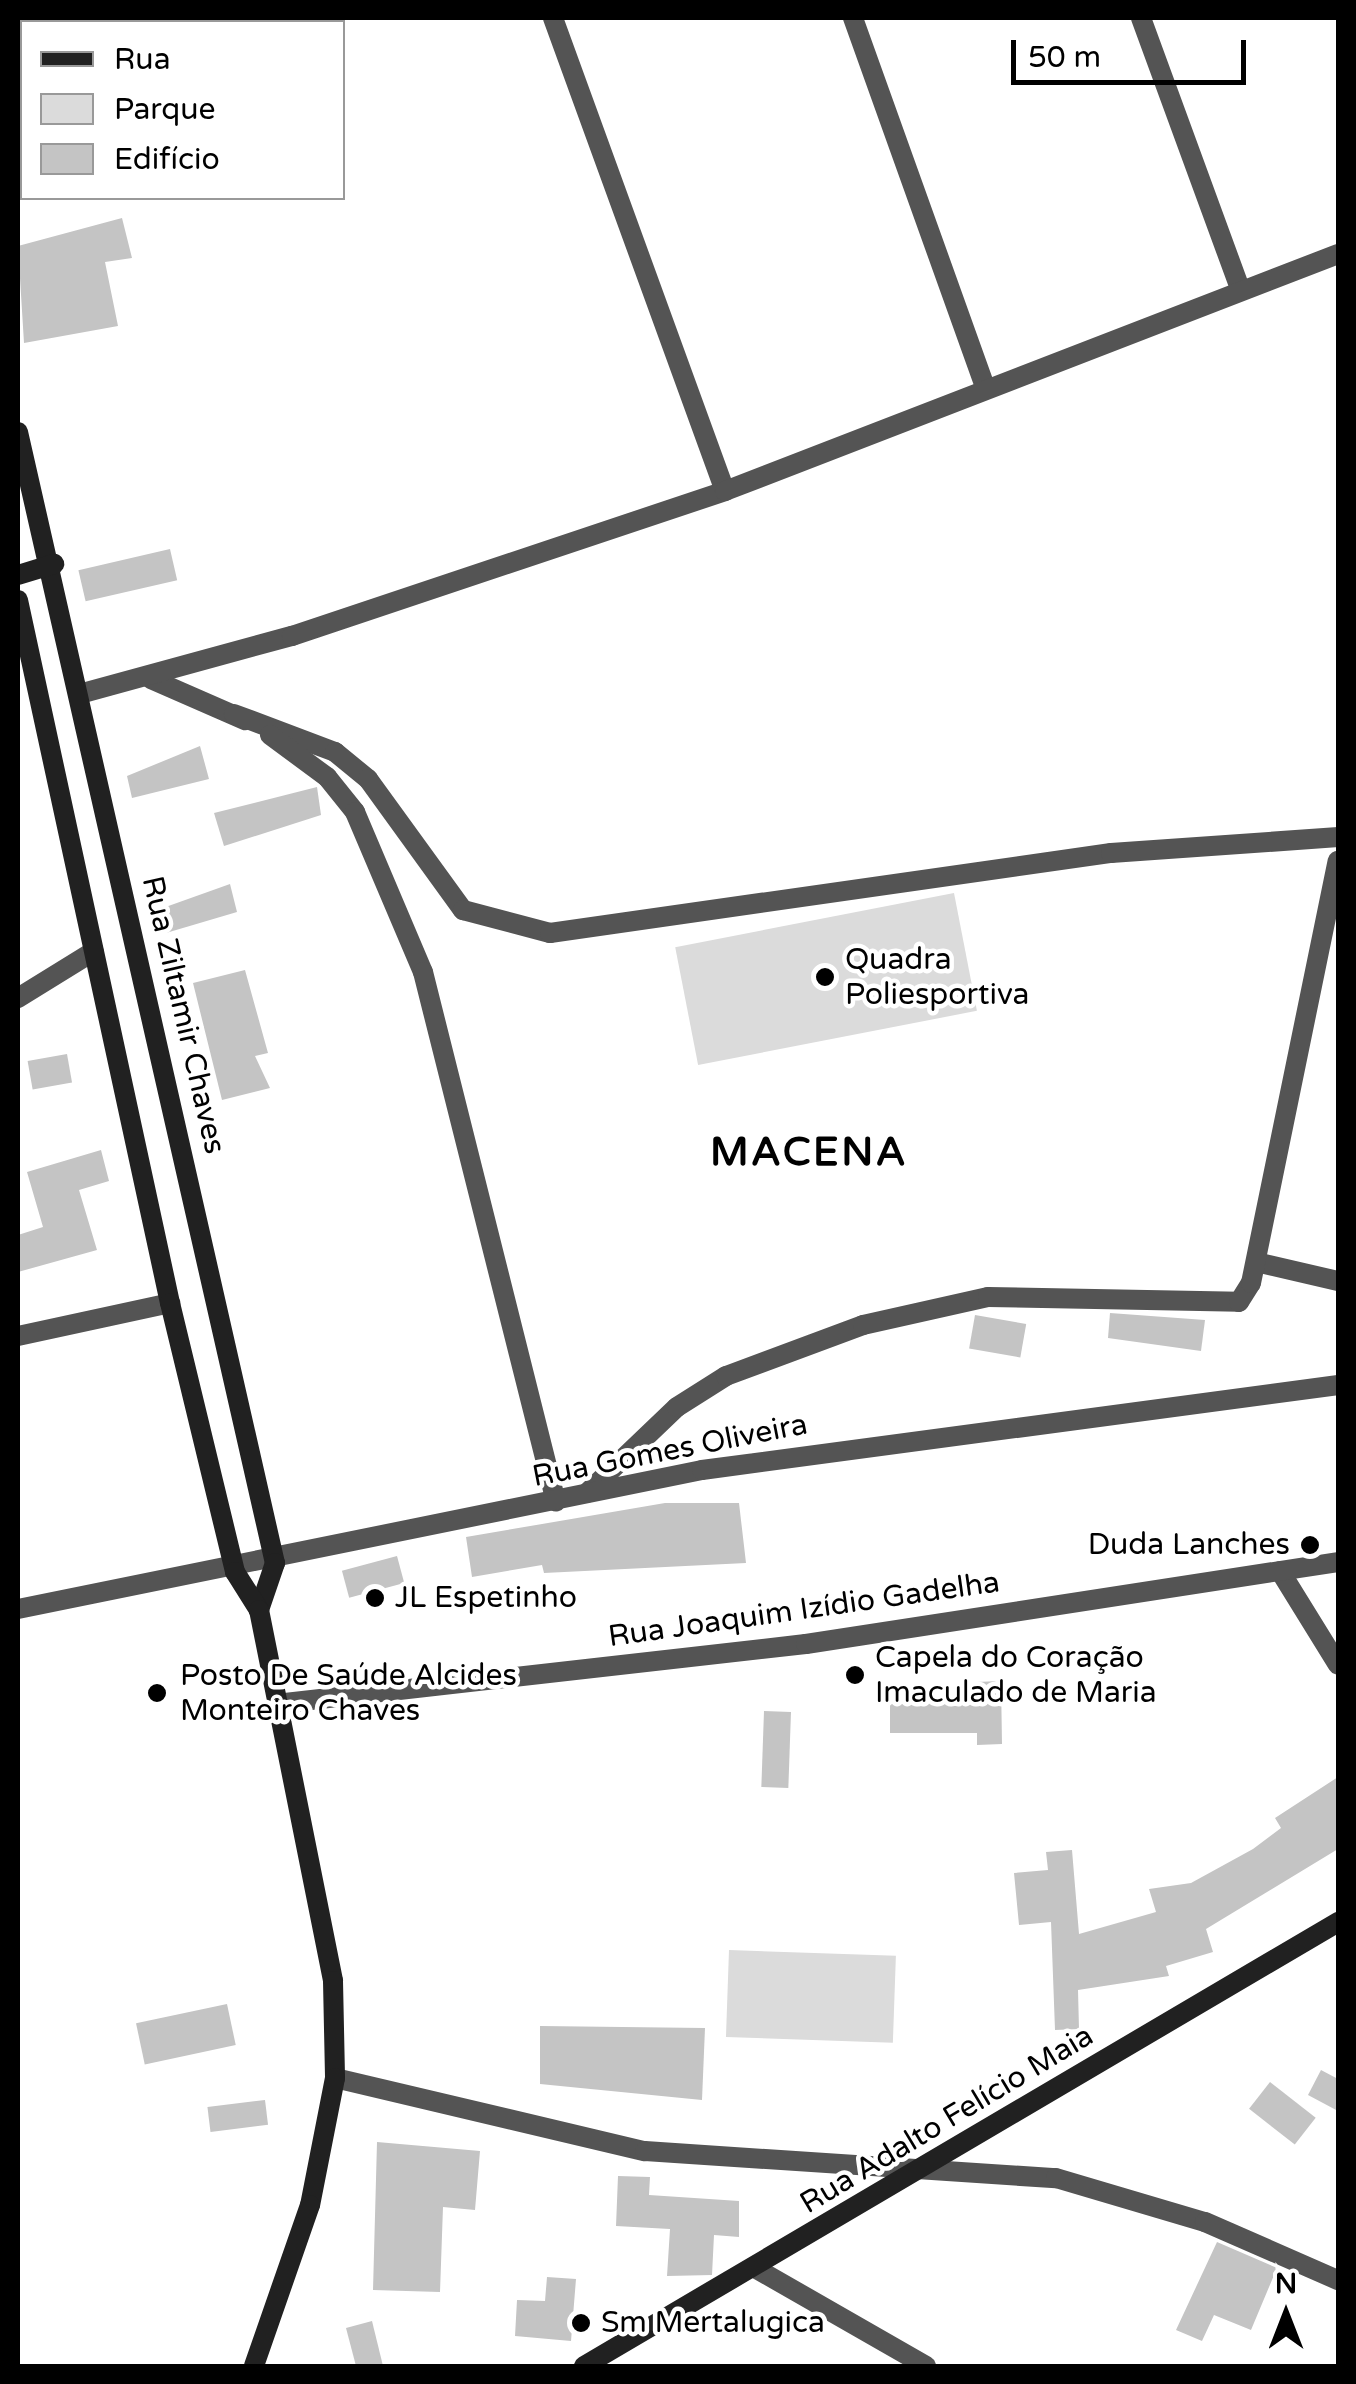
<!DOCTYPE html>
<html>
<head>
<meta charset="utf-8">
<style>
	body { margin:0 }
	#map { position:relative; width:1356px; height:2384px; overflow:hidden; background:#fff; font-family:"Varela Round",sans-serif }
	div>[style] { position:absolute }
	.green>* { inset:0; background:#dbdbdb; transform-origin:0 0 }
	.building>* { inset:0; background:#c4c4c4; transform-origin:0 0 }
	.street>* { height:20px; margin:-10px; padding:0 10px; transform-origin:10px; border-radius:10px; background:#545454 }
	.secondary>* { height:20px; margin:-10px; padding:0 10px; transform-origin:10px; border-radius:10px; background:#212121 }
	.dots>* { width:28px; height:28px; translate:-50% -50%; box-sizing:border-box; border:5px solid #fff; border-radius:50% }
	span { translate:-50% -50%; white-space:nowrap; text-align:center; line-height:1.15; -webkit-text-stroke:9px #fff; paint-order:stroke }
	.poi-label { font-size:30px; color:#000 }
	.left { translate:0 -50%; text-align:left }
	.right { translate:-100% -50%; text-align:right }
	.street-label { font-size:30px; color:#000 }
	.district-label { font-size:40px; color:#000; font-weight:700; letter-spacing:2.5px }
	.frame { position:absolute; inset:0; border:20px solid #000; pointer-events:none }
	.legend { position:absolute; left:20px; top:20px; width:325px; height:180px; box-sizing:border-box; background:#fff; border:2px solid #999; margin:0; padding:12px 18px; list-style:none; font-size:30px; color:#000 }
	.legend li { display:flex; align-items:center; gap:20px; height:50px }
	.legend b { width:50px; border:2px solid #999 }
	.north { position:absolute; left:1236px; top:2264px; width:100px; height:100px; -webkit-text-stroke:8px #fff; paint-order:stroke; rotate:0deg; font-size:28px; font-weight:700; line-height:40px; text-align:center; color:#000 }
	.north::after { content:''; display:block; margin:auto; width:35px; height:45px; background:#000; clip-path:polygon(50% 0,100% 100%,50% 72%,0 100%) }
	.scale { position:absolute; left:1011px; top:40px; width:235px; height:45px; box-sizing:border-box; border:5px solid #000; border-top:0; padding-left:12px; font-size:30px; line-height:35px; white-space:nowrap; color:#000; -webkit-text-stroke:8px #fff; paint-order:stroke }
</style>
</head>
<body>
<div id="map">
	<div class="green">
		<div style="left:954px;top:893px;width:120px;height:284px;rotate:79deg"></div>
		<div style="left:729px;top:1950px;width:167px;height:87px;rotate:2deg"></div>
	</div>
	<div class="building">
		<div style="clip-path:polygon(122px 218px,132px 258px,105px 262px,118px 326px,24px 343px,18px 246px)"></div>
		<div style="left:170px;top:549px;width:32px;height:94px;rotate:77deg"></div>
		<div style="clip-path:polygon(200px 746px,209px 779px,132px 798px,127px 776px)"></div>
		<div style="clip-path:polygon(317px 787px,321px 815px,224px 846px,214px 813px)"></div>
		<div style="clip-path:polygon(230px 884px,237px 912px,166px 933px,160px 909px)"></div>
		<div style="clip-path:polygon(245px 970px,268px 1053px,255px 1056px,270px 1088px,222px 1100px,193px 983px)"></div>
		<div style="left:67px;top:1054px;width:29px;height:40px;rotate:80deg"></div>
		<div style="clip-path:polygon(101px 1150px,109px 1181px,79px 1190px,97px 1250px,18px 1272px,18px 1235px,43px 1227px,27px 1172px)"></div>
		<div style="clip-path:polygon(1110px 1313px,1205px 1320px,1201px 1351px,1108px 1338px)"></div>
		<div style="left:975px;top:1315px;width:52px;height:34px;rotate:10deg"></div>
		<div style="clip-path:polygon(665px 1503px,739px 1503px,746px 1563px,544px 1573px,542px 1565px,472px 1577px,466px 1537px)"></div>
		<div style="left:397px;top:1556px;width:28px;height:57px;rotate:75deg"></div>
		<div style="clip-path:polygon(1001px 1681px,1002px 1744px,977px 1745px,977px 1733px,890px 1733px,890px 1698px,976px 1698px,976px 1682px)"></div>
		<div style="left:764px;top:1711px;width:27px;height:76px;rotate:2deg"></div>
		<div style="clip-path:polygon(1338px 1777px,1338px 1849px,1206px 1929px,1213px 1952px,1166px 1966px,1169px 1976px,1078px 1990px,1079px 2029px,1055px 2030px,1051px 1922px,1019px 1925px,1014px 1873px,1048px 1870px,1046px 1852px,1072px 1850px,1079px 1934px,1156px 1912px,1149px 1889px,1191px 1883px,1253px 1849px,1281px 1828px,1275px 1818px)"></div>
		<div style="left:227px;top:2004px;width:42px;height:93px;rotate:78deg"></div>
		<div style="clip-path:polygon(540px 2026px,705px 2028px,702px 2100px,540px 2084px)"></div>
		<div style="clip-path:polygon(1321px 2070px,1338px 2079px,1338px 2111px,1308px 2095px)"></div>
		<div style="left:1270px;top:2082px;width:58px;height:34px;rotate:38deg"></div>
		<div style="left:265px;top:2100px;width:25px;height:58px;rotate:83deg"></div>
		<div style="clip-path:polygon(377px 2142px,480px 2151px,475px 2210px,443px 2207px,440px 2292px,373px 2290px)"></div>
		<div style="clip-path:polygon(618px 2176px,650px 2177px,649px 2195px,739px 2201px,739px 2237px,714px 2235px,712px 2275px,667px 2276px,670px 2229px,616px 2226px)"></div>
		<div style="clip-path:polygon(1217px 2242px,1277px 2268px,1251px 2330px,1214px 2315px,1202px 2341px,1176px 2330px)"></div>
		<div style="clip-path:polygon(547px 2277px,576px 2279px,571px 2341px,515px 2336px,517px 2300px,545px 2301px)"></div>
		<div style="clip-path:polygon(372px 2321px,383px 2366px,356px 2366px,346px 2328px)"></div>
	</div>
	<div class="street">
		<div style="left:553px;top:18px;width:503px;rotate:70.02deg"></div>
		<div style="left:853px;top:18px;width:392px;rotate:70.3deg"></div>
		<div style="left:1141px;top:18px;width:289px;rotate:69.9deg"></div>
		<div style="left:151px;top:679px;width:103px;rotate:23.6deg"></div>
		<div style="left:83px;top:693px;width:217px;rotate:-15.3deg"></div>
		<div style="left:292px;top:636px;width:457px;rotate:-18.5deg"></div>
		<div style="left:725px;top:491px;width:657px;rotate:-21.14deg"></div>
		<div style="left:234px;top:714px;width:108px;rotate:20.6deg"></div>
		<div style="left:335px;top:752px;width:43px;rotate:39.3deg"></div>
		<div style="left:368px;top:779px;width:162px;rotate:54.1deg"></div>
		<div style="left:463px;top:910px;width:90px;rotate:14.8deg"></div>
		<div style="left:550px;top:933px;width:567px;rotate:-8.12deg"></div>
		<div style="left:1111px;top:853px;width:228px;rotate:-4deg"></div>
		<div style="left:270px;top:735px;width:71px;rotate:36.4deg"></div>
		<div style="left:327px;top:777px;width:45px;rotate:51.3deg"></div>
		<div style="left:355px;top:812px;width:174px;rotate:67deg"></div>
		<div style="left:423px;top:972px;width:546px;rotate:75.91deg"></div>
		<div style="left:18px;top:998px;width:89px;rotate:-31.7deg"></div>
		<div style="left:1256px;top:1262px;width:84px;rotate:13deg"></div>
		<div style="left:18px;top:1336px;width:156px;rotate:-12.2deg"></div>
		<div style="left:587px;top:1493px;width:124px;rotate:-43.7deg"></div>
		<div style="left:677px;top:1407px;width:58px;rotate:-32.3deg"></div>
		<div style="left:726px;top:1376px;width:146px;rotate:-20.4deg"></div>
		<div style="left:863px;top:1325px;width:128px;rotate:-12.6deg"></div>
		<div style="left:988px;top:1297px;width:251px;rotate:1.1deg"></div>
		<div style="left:1239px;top:1302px;width:22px;rotate:-58deg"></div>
		<div style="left:1251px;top:1283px;width:431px;rotate:-78.4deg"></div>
		<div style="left:1280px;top:1571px;width:110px;rotate:58.3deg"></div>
		<div style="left:18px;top:1609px;width:698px;rotate:-11.49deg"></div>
		<div style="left:702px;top:1470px;width:642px;rotate:-7.61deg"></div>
		<div style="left:276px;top:1704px;width:533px;rotate:-6.46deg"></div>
		<div style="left:806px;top:1644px;width:538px;rotate:-8.76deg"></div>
		<div style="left:335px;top:2078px;width:318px;rotate:13.3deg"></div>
		<div style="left:645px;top:2151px;width:412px;rotate:3.8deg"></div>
		<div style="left:1056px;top:2178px;width:155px;rotate:16.5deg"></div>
		<div style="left:1205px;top:2222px;width:145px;rotate:23.6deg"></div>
		<div style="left:755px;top:2268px;width:197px;rotate:29.8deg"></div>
	</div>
	<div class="secondary">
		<div style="left:18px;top:432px;width:1160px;rotate:77.2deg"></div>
		<div style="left:275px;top:1563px;width:50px;rotate:108.8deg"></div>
		<div style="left:18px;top:575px;width:38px;rotate:-17deg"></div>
		<div style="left:18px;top:600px;width:719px;rotate:77.8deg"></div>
		<div style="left:170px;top:1303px;width:277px;rotate:76.4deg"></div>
		<div style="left:235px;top:1572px;width:45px;rotate:57.7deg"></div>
		<div style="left:259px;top:1610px;width:378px;rotate:78.7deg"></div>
		<div style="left:333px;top:1981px;width:97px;rotate:88.8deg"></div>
		<div style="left:335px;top:2078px;width:129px;rotate:101.1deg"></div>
		<div style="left:310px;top:2205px;width:170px;rotate:109.2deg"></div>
		<div style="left:584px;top:2366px;width:875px;rotate:-30.49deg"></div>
	</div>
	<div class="dots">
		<div style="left:825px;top:977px;background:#000"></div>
		<div style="left:1310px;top:1545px;background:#000"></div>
		<div style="left:375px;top:1598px;background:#000"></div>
		<div style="left:855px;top:1675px;background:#000"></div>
		<div style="left:157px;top:1693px;background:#000"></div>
		<div style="left:581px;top:2323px;background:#000"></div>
	</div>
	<div class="poi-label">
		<span class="left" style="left:845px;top:977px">Quadra<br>Poliesportiva</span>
		<span class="right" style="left:1290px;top:1545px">Duda Lanches</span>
		<span class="left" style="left:395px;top:1598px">JL Espetinho</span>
		<span class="left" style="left:875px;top:1675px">Capela do Coração<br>Imaculado de Maria</span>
		<span class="left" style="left:180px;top:1693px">Posto De Saúde Alcides<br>Monteiro Chaves</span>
		<span class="left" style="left:601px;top:2323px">Sm Mertalugica</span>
	</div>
	<div class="street-label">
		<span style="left:183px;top:1015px;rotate:77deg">Rua Ziltamir Chaves</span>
		<span style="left:670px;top:1451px;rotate:-11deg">Rua Gomes Oliveira</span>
		<span style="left:804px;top:1610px;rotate:-8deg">Rua Joaquim Izídio Gadelha</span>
		<span style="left:947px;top:2120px;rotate:-31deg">Rua Adalto Felício Maia</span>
	</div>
	<div class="district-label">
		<span style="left:809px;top:1152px">MACENA</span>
	</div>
	<div class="frame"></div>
	<ul class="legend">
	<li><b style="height:12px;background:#212121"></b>Rua</li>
	<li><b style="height:28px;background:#dbdbdb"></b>Parque</li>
	<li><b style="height:28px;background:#c4c4c4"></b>Edifício</li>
	</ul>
	<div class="north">N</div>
	<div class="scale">50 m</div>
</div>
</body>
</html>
